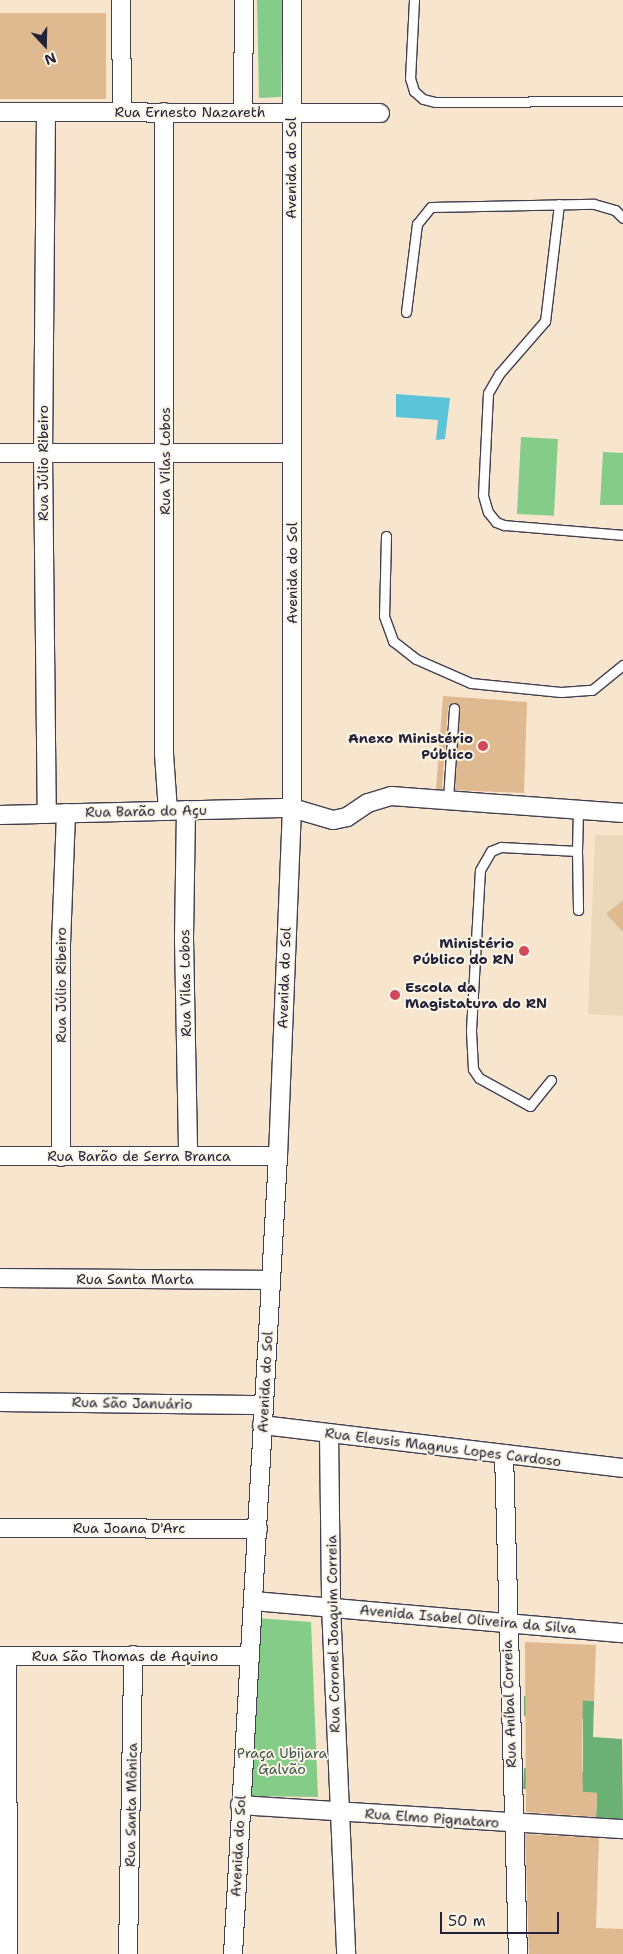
<!DOCTYPE html>
<html>
<head>
<meta charset="utf-8">
<style>
	body { margin:0 }
	#map { position:relative; width:623px; height:1954px; overflow:hidden; background:#f7e6cd; font-family:"Shantell Sans",sans-serif }
	div>[style] { position:absolute }
	.built>* { inset:0; background:#ebd8ba }
	.green>* { inset:0; background:#84cc88; transform-origin:0 0 }
	.forest>* { inset:0; background:#6bb074 }
	.water>* { inset:0; background:#5cc3d9 }
	.building>* { inset:0; background:#dfb990; transform-origin:0 0 }
	.roads { filter:drop-shadow(1px 0 #423f51) drop-shadow(-1px 0 #423f51) drop-shadow(0 1px #423f51) drop-shadow(0 -1px #423f51) }
	.service>* { height:9px; margin:-4.5px; padding:0 4.5px; transform-origin:4.5px; border-radius:4.5px; background:#fff }
	.minor>* { height:18px; margin:-9px; padding:0 9px; transform-origin:9px; border-radius:9px; background:#fff }
	.dots>* { width:14px; height:14px; translate:-50% -50%; box-sizing:border-box; border:2px solid #fcf5e5; border-radius:50% }
	span { translate:-50% -50%; white-space:nowrap; text-align:center; line-height:1.15; -webkit-text-stroke:4px #fcf5e5; paint-order:stroke }
	.street-label { font-size:14px; color:#22223b }
	.poi-label { font-size:14px; color:#22223b; font-weight:700 }
	.right { translate:-100% -50%; text-align:right }
	.left { translate:0 -50%; text-align:left }
	.park-label { font-size:14px; color:#3f5552 }
	.north { position:absolute; left:20px; top:20px; width:50px; height:50px; -webkit-text-stroke:4px #fcf5e5; paint-order:stroke; rotate:159deg; font-size:14px; font-weight:700; line-height:20px; text-align:center; color:#22223b }
	.north::after { content:''; display:block; margin:auto; width:18px; height:22px; background:#22223b; clip-path:polygon(50% 0,100% 100%,50% 72%,0 100%) }
	.scale { position:absolute; left:440px; top:1912px; width:119px; height:22px; box-sizing:border-box; border:2px solid #22223b; border-top:0; padding-left:6px; font-size:15px; line-height:18px; white-space:nowrap; color:#22223b; -webkit-text-stroke:4px #fcf5e5; paint-order:stroke }
</style>
</head>
<body>
<div id="map">
	<div class="built">
		<div style="clip-path:polygon(595px 835px,623px 835px,623px 1016px,588px 1014px)"></div>
	</div>
	<div class="green">
		<div style="clip-path:polygon(257px 0,283px 0,281px 97px,259px 98px)"></div>
		<div style="left:521px;top:437px;width:37px;height:77px;rotate:3deg"></div>
		<div style="clip-path:polygon(603px 452px,623px 453px,623px 505px,600px 505px)"></div>
		<div style="clip-path:polygon(255px 1618px,311px 1622px,318px 1797px,246px 1796px)"></div>
	</div>
	<div class="forest">
		<div style="clip-path:polygon(524px 1696px,594px 1701px,593px 1737px,622px 1739px,623px 1824px,596px 1820px,597px 1793px,523px 1789px,524px 1768px,583px 1772px,583px 1719px,524px 1716px)"></div>
	</div>
	<div class="water">
		<div style="clip-path:polygon(396px 394px,450px 398px,445px 439px,436px 440px,438px 420px,396px 417px)"></div>
	</div>
	<div class="building">
		<div style="left:0;top:13px;width:106px;height:86px"></div>
		<div style="clip-path:polygon(443px 696px,527px 702px,524px 793px,455px 790px,460px 708px,454px 702px,448px 708px,442px 789px,436px 789px)"></div>
		<div style="clip-path:polygon(623px 900px,623px 932px,606px 914px)"></div>
		<div style="clip-path:polygon(525px 1642px,596px 1645px,594px 1701px,583px 1700px,582px 1749px,583px 1792px,597px 1793px,596px 1817px,526px 1812px)"></div>
		<div style="clip-path:polygon(525px 1834px,599px 1838px,596px 1928px,623px 1929px,623px 1954px,529px 1954px)"></div>
	</div>
	<div class="roads">
		<div class="service">
			<div style="left:414px;top:0;width:78px;rotate:92.9deg"></div>
			<div style="left:410px;top:78px;width:14px;rotate:73deg"></div>
			<div style="left:414px;top:91px;width:12px;rotate:42deg"></div>
			<div style="left:423px;top:99px;width:12px;rotate:14deg"></div>
			<div style="left:435px;top:102px;width:188px;rotate:-0.3deg"></div>
			<div style="left:559px;top:204px;width:118px;rotate:96.8deg"></div>
			<div style="left:545px;top:321px;width:70px;rotate:131deg"></div>
			<div style="left:499px;top:374px;width:22px;rotate:120deg"></div>
			<div style="left:488px;top:393px;width:102px;rotate:92.8deg"></div>
			<div style="left:483px;top:495px;width:18px;rotate:74deg"></div>
			<div style="left:488px;top:512px;width:13px;rotate:51deg"></div>
			<div style="left:496px;top:522px;width:9px;rotate:21deg"></div>
			<div style="left:504px;top:525px;width:119px;rotate:4.8deg"></div>
			<div style="left:406px;top:312px;width:89px;rotate:-82.9deg"></div>
			<div style="left:417px;top:224px;width:22px;rotate:-51deg"></div>
			<div style="left:431px;top:207px;width:163px;rotate:-1.1deg"></div>
			<div style="left:594px;top:204px;width:22px;rotate:16deg"></div>
			<div style="left:615px;top:210px;width:11px;rotate:45deg"></div>
			<div style="left:386px;top:536px;width:80px;rotate:91.4deg"></div>
			<div style="left:384px;top:616px;width:27px;rotate:70deg"></div>
			<div style="left:393px;top:641px;width:29px;rotate:38deg"></div>
			<div style="left:416px;top:659px;width:60px;rotate:23.6deg"></div>
			<div style="left:471px;top:683px;width:90px;rotate:5.7deg"></div>
			<div style="left:561px;top:692px;width:31px;rotate:-4deg"></div>
			<div style="left:592px;top:690px;width:40px;rotate:-39deg"></div>
			<div style="left:448px;top:799px;width:91px;rotate:-86.2deg"></div>
			<div style="left:577px;top:851px;width:59px;rotate:89deg"></div>
			<div style="left:551px;top:1080px;width:33px;rotate:129deg"></div>
			<div style="left:530px;top:1106px;width:58px;rotate:-151.2deg"></div>
			<div style="left:479px;top:1078px;width:11px;rotate:-124deg"></div>
			<div style="left:473px;top:1069px;width:39px;rotate:-93deg"></div>
			<div style="left:471px;top:1030px;width:160px;rotate:-86.8deg"></div>
			<div style="left:480px;top:870px;width:22px;rotate:-60deg"></div>
			<div style="left:491px;top:851px;width:11px;rotate:-22deg"></div>
			<div style="left:501px;top:847px;width:76px;rotate:3deg"></div>
			<div style="left:577px;top:851px;width:42px;rotate:-88.6deg"></div>
		</div>
		<div class="minor">
			<div style="left:121px;top:0;width:112px;rotate:89.5deg"></div>
			<div style="left:0;top:112px;width:380px;rotate:0.2deg"></div>
			<div style="left:46px;top:112px;width:341px;rotate:90.5deg"></div>
			<div style="left:43px;top:453px;width:361px;rotate:89.4deg"></div>
			<div style="left:164px;top:112px;width:642px;rotate:90deg"></div>
			<div style="left:164px;top:754px;width:57px;rotate:86deg"></div>
			<div style="left:243px;top:112px;width:112px;rotate:-89.5deg"></div>
			<div style="left:0;top:453px;width:292px"></div>
			<div style="left:186px;top:810px;width:129px;rotate:90.9deg"></div>
			<div style="left:184px;top:939px;width:217px;rotate:88.9deg"></div>
			<div style="left:0;top:815px;width:292px;rotate:-1.4deg"></div>
			<div style="left:292px;top:808px;width:43px;rotate:16.3deg"></div>
			<div style="left:333px;top:820px;width:14px;rotate:-12deg"></div>
			<div style="left:347px;top:817px;width:25px;rotate:-34deg"></div>
			<div style="left:368px;top:803px;width:24px;rotate:-17deg"></div>
			<div style="left:391px;top:796px;width:233px;rotate:4.2deg"></div>
			<div style="left:0;top:1156px;width:278px"></div>
			<div style="left:61px;top:1157px;width:213px;rotate:-90deg"></div>
			<div style="left:61px;top:944px;width:131px;rotate:-87.8deg"></div>
			<div style="left:0;top:1278px;width:270px;rotate:0.4deg"></div>
			<div style="left:0;top:1402px;width:263px;rotate:0.7deg"></div>
			<div style="left:262px;top:1425px;width:364px;rotate:6.8deg"></div>
			<div style="left:329px;top:1433px;width:173px;rotate:89.3deg"></div>
			<div style="left:331px;top:1606px;width:348px;rotate:87.5deg"></div>
			<div style="left:504px;top:1454px;width:500px;rotate:88.4deg"></div>
			<div style="left:0;top:1528px;width:258px;rotate:0.2deg"></div>
			<div style="left:254px;top:1601px;width:370px;rotate:5deg"></div>
			<div style="left:0;top:1656px;width:250px"></div>
			<div style="left:7px;top:1656px;width:298px;rotate:89.8deg"></div>
			<div style="left:240px;top:1805px;width:384px;rotate:3.6deg"></div>
			<div style="left:128px;top:1954px;width:299px;rotate:-89deg"></div>
			<div style="left:233px;top:1954px;width:799px;rotate:-86.77deg"></div>
			<div style="left:278px;top:1156px;width:348px;rotate:-87.7deg"></div>
			<div style="left:292px;top:808px;width:808px;rotate:-90deg"></div>
		</div>
	</div>
	<div class="dots">
		<div style="left:483px;top:746px;background:#d1495b"></div>
		<div style="left:524px;top:951px;background:#d1495b"></div>
		<div style="left:395px;top:995px;background:#d1495b"></div>
	</div>
	<div class="street-label">
		<span style="left:190px;top:112px">Rua Ernesto Nazareth</span>
		<span style="left:291px;top:168px;rotate:-90deg">Avenida do Sol</span>
		<span style="left:165px;top:461px;rotate:-90deg">Rua Vilas Lobos</span>
		<span style="left:43px;top:463px;rotate:-90deg">Rua Júlio Ribeiro</span>
		<span style="left:292px;top:573px;rotate:-90deg">Avenida do Sol</span>
		<span style="left:146px;top:811px;rotate:-1deg">Rua Barão do Açu</span>
		<span style="left:284px;top:978px;rotate:-88deg">Avenida do Sol</span>
		<span style="left:185px;top:983px;rotate:-91deg">Rua Vilas Lobos</span>
		<span style="left:61px;top:985px;rotate:-90deg">Rua Júlio Ribeiro</span>
		<span style="left:139px;top:1156px">Rua Barão de Serra Branca</span>
		<span style="left:135px;top:1279px">Rua Santa Marta</span>
		<span style="left:265px;top:1382px;rotate:-87deg">Avenida do Sol</span>
		<span style="left:132px;top:1403px;rotate:1deg">Rua São Januário</span>
		<span style="left:443px;top:1447px;rotate:7deg">Rua Eleusis Magnus Lopes Cardoso</span>
		<span style="left:129px;top:1528px">Rua Joana D'Arc</span>
		<span style="left:468px;top:1619px;rotate:5deg">Avenida Isabel Oliveira da Silva</span>
		<span style="left:333px;top:1634px;rotate:-91deg">Rua Coronel Joaquim Correia</span>
		<span style="left:125px;top:1656px">Rua São Thomas de Aquino</span>
		<span style="left:509px;top:1704px;rotate:-92deg">Rua Aníbal Correia</span>
		<span style="left:131px;top:1805px;rotate:-89deg">Rua Santa Mônica</span>
		<span style="left:432px;top:1818px;rotate:4deg">Rua Elmo Pignataro</span>
		<span style="left:238px;top:1846px;rotate:-87deg">Avenida do Sol</span>
	</div>
	<div class="poi-label">
		<span class="right" style="left:473px;top:746px">Anexo Ministério<br>Público</span>
		<span class="right" style="left:514px;top:951px">Ministério<br>Público do RN</span>
		<span class="left" style="left:405px;top:995px">Escola da<br>Magistatura do RN</span>
	</div>
	<div class="park-label">
		<span style="left:282px;top:1761px">Praça Ubijara<br>Galvão</span>
	</div>
	<div class="north">N</div>
	<div class="scale">50 m</div>
</div>
</body>
</html>
